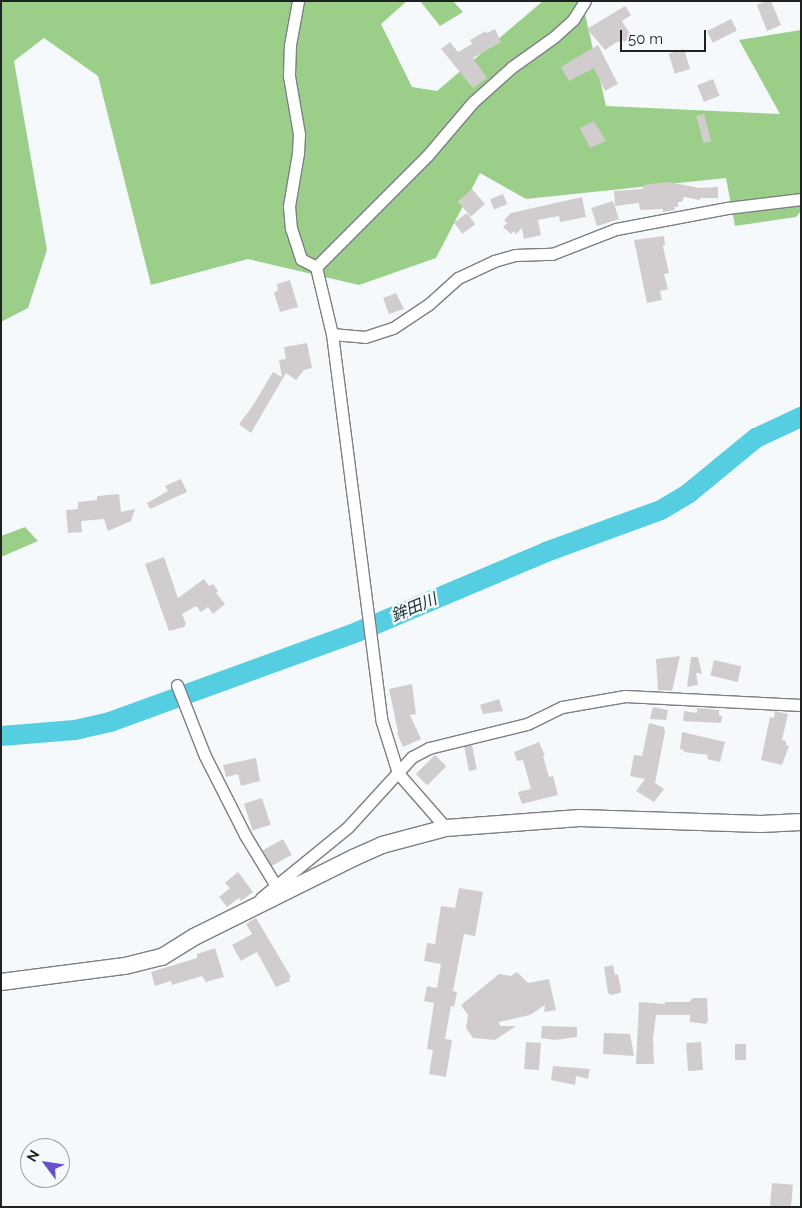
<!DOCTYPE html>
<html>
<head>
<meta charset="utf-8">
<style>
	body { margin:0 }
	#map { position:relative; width:802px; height:1208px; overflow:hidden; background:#f5f9fc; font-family:Raleway,"Noto Sans JP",sans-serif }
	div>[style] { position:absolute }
	.forest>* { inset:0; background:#9bcf89 }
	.river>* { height:20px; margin:-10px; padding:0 10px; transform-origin:10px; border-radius:10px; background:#56cee1 }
	.building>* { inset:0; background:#d1cdcf; transform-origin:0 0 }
	.roads { filter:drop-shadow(1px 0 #7c7f82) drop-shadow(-1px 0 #7c7f82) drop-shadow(0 1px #7c7f82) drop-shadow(0 -1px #7c7f82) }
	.street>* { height:11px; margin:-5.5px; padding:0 5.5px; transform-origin:5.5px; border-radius:5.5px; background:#fff }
	.secondary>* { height:16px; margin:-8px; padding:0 8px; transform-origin:8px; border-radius:8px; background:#fff }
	span { translate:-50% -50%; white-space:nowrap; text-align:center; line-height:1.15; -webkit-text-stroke:4.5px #f5f9fc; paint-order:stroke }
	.water-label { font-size:16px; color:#192e32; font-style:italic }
	.frame { position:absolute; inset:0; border:2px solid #1f2122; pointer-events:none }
	.north { position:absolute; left:20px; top:1138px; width:50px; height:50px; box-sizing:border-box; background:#f5f9fc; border:1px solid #9fa3a5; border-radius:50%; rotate:301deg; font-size:14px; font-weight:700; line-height:20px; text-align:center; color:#1f2122 }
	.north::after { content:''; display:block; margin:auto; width:18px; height:22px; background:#6850ca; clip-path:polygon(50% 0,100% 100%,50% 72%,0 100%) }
	.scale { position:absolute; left:620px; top:30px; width:86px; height:22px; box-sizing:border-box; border:2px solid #1f2122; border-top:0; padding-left:6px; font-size:15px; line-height:18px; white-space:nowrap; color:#1f2122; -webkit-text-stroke:4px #f5f9fc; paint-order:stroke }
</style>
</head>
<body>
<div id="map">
	<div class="forest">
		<div style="clip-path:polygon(1px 1px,407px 1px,381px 24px,412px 87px,437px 91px,543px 1px,582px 1px,606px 106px,780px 114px,739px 40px,801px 30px,801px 211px,796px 217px,735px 226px,726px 178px,526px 199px,480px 173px,436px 258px,359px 285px,248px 259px,151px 285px,98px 76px,44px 38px,14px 61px,47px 250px,28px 308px,1px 322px)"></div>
		<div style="clip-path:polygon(420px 1px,453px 1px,463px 12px,440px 26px)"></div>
		<div style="clip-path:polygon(25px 527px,38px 541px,1px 557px,1px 536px)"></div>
	</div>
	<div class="river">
		<div style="left:1px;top:736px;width:74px;rotate:-4.6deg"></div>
		<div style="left:75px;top:730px;width:36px;rotate:-13deg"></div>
		<div style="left:110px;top:722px;width:263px;rotate:-20deg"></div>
		<div style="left:357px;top:632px;width:205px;rotate:-22.9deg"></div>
		<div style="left:546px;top:552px;width:122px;rotate:-20.1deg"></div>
		<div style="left:661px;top:510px;width:33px;rotate:-31deg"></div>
		<div style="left:689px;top:493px;width:87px;rotate:-39.4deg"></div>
		<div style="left:756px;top:438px;width:50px;rotate:-25deg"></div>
	</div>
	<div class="building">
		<div style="clip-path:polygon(766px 1px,771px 1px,781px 25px,767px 31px,757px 5px)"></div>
		<div style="clip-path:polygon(625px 6px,631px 15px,622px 21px,632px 37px,624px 42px,623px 40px,615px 43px,605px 50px,587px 29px)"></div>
		<div style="left:731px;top:19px;width:13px;height:27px;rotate:63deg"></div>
		<div style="clip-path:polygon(495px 29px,501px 42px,473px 58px,487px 78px,473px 88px,441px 49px,450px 42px,458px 52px,472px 44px,470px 40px,486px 31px,487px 33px)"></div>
		<div style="clip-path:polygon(598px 45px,618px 84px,605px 91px,594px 68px,569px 81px,561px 67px)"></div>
		<div style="left:684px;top:49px;width:21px;height:16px;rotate:73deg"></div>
		<div style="left:713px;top:79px;width:18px;height:17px;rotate:68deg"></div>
		<div style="left:704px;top:114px;width:28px;height:8px;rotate:75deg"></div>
		<div style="clip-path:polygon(594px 121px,606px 141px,590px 148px,580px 128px)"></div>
		<div style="clip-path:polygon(668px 182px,700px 188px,718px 187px,718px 198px,700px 198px,700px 200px,684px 197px,682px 202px,678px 202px,678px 207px,674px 207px,675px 210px,663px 212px,663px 209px,640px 210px,639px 203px,615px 206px,614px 191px,643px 189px,643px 185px)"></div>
		<div style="left:472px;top:189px;width:20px;height:19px;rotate:49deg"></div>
		<div style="left:503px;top:194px;width:11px;height:14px;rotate:68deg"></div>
		<div style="clip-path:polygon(582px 197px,586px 217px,560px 222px,559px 216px,538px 220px,541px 235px,524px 239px,522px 228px,516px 234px,514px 231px,511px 234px,503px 227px,507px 223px,504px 220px,511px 213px)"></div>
		<div style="left:613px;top:201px;width:19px;height:23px;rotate:72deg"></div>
		<div style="left:467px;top:213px;width:14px;height:16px;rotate:54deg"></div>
		<div style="clip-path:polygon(664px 236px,665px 245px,663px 246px,669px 273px,664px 274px,668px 289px,660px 291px,662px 300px,647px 303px,634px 240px)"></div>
		<div style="clip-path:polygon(290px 280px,298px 307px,280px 312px,274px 293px,278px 290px,277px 284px)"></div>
		<div style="clip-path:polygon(396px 293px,404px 309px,389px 314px,383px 298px)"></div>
		<div style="clip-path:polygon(307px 343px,312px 368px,304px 370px,296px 380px,286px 373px,251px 433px,239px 424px,252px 407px,273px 372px,282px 377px,279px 360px,286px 359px,284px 347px)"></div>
		<div style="clip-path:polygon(181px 479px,187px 492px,150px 509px,147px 503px,168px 491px,165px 486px)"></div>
		<div style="clip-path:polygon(119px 494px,121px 512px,135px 509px,131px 521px,108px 531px,104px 519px,81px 521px,82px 532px,68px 533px,66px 510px,78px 509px,78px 502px,97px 500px,97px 496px)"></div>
		<div style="clip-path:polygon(164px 557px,178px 598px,204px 579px,209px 586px,213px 584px,218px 591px,216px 593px,225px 604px,213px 614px,208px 607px,201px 612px,196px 606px,182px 614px,186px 624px,184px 627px,169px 631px,145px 564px)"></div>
		<div style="clip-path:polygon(680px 656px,672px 691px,658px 690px,656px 659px)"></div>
		<div style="clip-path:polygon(691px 657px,698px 657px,702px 674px,696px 673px,698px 685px,687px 687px)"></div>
		<div style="left:714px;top:660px;width:28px;height:16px;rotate:13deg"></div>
		<div style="clip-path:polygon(412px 684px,416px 714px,410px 715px,421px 739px,403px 747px,397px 733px,398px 732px,389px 689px)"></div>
		<div style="clip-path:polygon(499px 699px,503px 711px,483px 714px,480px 705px)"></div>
		<div style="clip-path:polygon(653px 707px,668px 710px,666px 720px,650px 719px)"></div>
		<div style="clip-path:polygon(697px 708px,719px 710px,719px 715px,722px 716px,721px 723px,683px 721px,684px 711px,697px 713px)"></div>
		<div style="clip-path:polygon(775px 711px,788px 714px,782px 740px,786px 741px,786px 745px,789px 746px,782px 765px,761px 760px,770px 717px,774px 718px)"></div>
		<div style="clip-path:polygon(649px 723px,664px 727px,665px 732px,655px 783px,664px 789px,654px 802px,636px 791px,645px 779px,630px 776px,634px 755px,642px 756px)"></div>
		<div style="clip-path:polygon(682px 732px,725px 742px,720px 762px,707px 759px,708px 755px,684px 752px,684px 750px,680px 749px)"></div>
		<div style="clip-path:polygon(539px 742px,545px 756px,543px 756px,549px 777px,553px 776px,558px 795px,522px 804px,518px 792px,531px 789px,523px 760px,517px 761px,514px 752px)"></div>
		<div style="left:472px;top:745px;width:25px;height:8px;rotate:79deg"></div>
		<div style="left:435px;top:755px;width:16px;height:27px;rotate:45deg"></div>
		<div style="clip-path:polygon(256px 758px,260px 781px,241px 786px,238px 774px,226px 777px,223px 765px)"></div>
		<div style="left:262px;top:798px;width:28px;height:19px;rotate:72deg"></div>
		<div style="left:283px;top:839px;width:18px;height:23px;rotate:61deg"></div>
		<div style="clip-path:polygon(238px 872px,253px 892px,241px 901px,239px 898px,227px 907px,219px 897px,230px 888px,225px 883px)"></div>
		<div style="clip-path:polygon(459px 888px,483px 892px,475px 936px,464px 934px,453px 991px,457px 992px,454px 1007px,451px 1006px,445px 1039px,452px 1040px,446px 1077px,429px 1074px,433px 1050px,427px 1049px,434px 1003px,424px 1001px,427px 986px,437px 988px,441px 964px,424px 961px,427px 943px,435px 944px,441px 906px,455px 908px)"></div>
		<div style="clip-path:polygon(256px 918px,291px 977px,289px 978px,290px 981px,276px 987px,257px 952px,241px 961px,232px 945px,252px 934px,246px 924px)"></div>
		<div style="clip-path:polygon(215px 948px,224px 977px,206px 982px,202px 976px,172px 985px,171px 981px,155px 986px,151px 972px,197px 958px,197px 954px)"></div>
		<div style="clip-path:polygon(613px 965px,615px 975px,618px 974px,621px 990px,620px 993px,611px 995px,608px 993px,604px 967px)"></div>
		<div style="clip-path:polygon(517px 972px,528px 983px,549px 979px,556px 1010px,544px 1012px,545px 1005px,530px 1015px,499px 1022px,500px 1026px,516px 1026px,495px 1040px,473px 1038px,466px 1028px,468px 1015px,461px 1005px,499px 974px,511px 976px)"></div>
		<div style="clip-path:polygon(693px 998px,707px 998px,708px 1021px,706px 1024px,690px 1022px,690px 1015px,656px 1015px,653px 1039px,654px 1064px,636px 1064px,639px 1002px,665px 1004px,665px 1002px,689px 1002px)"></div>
		<div style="clip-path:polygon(542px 1026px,577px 1027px,577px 1037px,555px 1040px,541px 1038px)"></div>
		<div style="clip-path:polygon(604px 1033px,630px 1034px,634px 1056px,603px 1054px)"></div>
		<div style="left:526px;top:1042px;width:15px;height:27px;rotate:4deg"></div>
		<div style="left:701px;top:1042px;width:28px;height:15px;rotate:86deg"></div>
		<div style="left:735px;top:1044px;width:11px;height:16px"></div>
		<div style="clip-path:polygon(553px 1066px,590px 1069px,588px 1079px,576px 1076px,575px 1085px,551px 1080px)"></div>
		<div style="left:772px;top:1183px;width:21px;height:24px;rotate:5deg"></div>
	</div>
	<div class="roads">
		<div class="street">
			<div style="left:298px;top:1px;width:45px;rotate:100.3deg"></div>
			<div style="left:290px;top:45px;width:31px;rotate:92deg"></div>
			<div style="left:289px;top:76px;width:59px;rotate:80.2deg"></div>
			<div style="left:299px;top:134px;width:19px;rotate:93deg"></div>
			<div style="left:298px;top:153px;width:54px;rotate:99.6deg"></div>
			<div style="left:289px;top:206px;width:22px;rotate:85deg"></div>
			<div style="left:291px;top:228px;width:33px;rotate:72deg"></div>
			<div style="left:301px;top:259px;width:17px;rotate:28deg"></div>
			<div style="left:316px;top:267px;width:69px;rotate:76.6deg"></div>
			<div style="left:332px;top:334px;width:391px;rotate:82.7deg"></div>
			<div style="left:382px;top:722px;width:53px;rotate:72.6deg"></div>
			<div style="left:398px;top:773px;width:73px;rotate:48.9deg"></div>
			<div style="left:316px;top:267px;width:157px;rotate:-45deg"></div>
			<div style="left:427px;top:156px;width:71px;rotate:-49.6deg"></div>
			<div style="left:473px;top:102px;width:52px;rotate:-41.9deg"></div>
			<div style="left:512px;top:67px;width:52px;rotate:-35.5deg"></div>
			<div style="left:554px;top:37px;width:25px;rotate:-42deg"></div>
			<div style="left:573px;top:20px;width:22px;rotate:-58deg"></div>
			<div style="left:332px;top:334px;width:33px;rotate:5deg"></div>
			<div style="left:365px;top:337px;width:29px;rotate:-18deg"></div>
			<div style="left:393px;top:328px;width:43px;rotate:-33.7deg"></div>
			<div style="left:429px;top:304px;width:39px;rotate:-42deg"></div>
			<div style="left:458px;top:278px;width:40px;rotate:-25deg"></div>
			<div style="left:494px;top:261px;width:22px;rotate:-16deg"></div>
			<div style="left:515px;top:255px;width:37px;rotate:-2deg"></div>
			<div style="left:552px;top:254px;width:69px;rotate:-21.3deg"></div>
			<div style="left:616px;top:229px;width:113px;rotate:-10.7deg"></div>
			<div style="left:727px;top:208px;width:75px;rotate:-6.9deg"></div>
			<div style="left:177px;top:685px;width:76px;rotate:68.5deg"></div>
			<div style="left:205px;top:756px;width:89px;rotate:63.1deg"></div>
			<div style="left:245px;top:835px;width:60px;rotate:58.7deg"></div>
			<div style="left:261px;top:898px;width:112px;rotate:-39.2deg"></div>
			<div style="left:348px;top:827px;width:95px;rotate:-47.6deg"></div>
			<div style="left:412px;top:757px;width:19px;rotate:-28deg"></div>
			<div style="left:429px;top:748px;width:101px;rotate:-13.8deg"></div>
			<div style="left:527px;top:724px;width:39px;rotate:-26deg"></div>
			<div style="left:562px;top:707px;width:64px;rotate:-9.9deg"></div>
			<div style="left:625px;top:696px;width:176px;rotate:2.9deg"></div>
		</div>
		<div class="secondary">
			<div style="left:1px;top:982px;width:125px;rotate:-7.4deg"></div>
			<div style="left:125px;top:966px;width:38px;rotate:-14deg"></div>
			<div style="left:162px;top:957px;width:38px;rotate:-32deg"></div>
			<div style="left:194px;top:937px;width:178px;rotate:-26.4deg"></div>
			<div style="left:353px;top:858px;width:32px;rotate:-24deg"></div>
			<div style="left:382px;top:845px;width:66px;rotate:-14.9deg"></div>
			<div style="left:446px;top:828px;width:134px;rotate:-4.3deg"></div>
			<div style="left:580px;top:818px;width:181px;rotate:1.9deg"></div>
			<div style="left:761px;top:824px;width:40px;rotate:-2.9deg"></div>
		</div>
	</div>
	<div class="water-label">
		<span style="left:414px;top:608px;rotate:-23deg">鉾田川</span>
	</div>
	<div class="frame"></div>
	<div class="north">N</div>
	<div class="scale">50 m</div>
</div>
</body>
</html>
